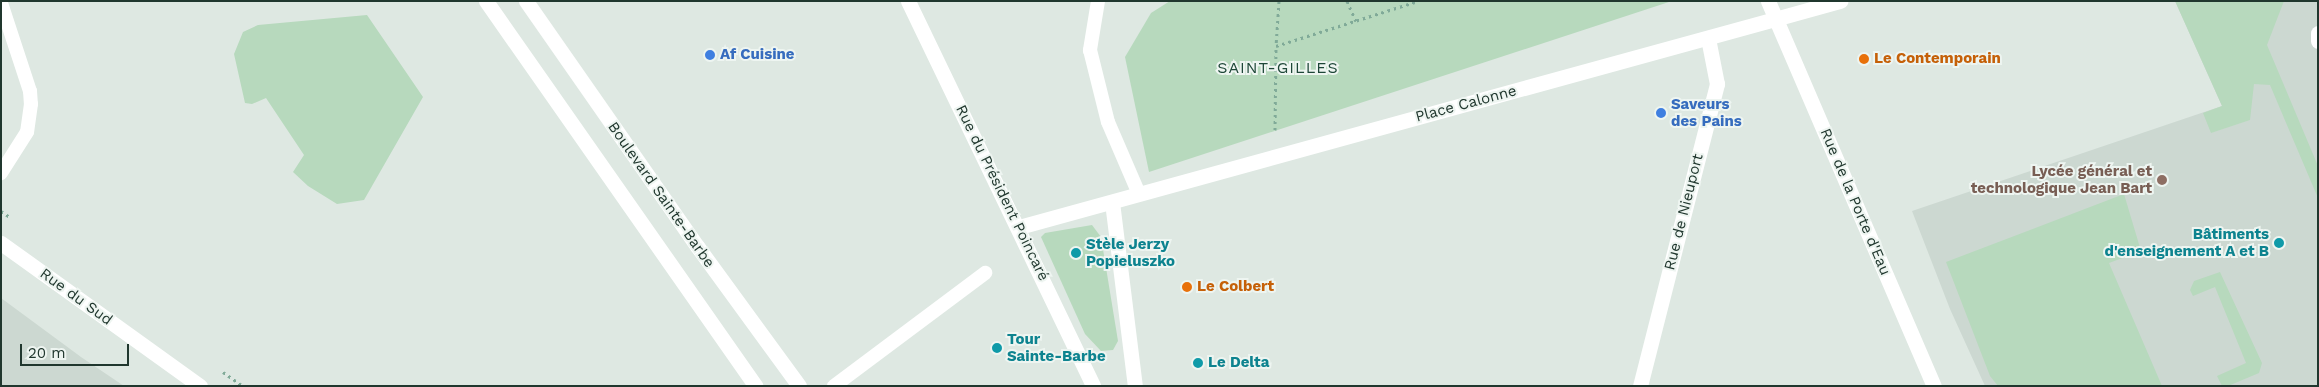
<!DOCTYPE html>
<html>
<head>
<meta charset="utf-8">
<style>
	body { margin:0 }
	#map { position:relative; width:2319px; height:387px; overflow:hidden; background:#dee8e2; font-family:"Work Sans",sans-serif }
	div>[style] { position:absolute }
	.built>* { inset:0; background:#ccd8d1 }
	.green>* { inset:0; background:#b7d9bd }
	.path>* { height:3px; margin-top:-1.5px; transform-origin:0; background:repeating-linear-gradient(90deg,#80aa98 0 2.5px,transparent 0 6.5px) }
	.lane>* { height:14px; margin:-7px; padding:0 7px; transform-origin:7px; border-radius:7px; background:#fff }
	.street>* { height:15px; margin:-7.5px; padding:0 7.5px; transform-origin:7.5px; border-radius:7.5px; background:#fff }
	.dots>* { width:14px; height:14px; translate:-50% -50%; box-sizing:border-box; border:2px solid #eef5f1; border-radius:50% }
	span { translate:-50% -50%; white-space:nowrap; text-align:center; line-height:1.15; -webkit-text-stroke:4px #eef5f1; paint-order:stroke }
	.shop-label { font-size:15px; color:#366cbe; font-weight:700 }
	.left { translate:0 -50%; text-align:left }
	.food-label { font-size:15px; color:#c56008; font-weight:700 }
	.street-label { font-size:15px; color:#20372e }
	.education-label { font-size:15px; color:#785e54; font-weight:700 }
	.right { translate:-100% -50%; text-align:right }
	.culture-label { font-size:15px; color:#0d838f; font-weight:700 }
	.neighbourhood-label { font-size:16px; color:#1e4738; letter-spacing:1px }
	.frame { position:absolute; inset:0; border:2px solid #20372e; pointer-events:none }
	.scale { position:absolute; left:20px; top:344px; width:109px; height:22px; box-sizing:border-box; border:2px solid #20372e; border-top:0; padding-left:6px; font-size:15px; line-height:18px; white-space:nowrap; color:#20372e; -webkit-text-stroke:4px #eef5f1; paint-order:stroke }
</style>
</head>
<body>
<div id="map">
	<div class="built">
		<div style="clip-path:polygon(2175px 1px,2318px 1px,2318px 386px,1985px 386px,1950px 309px,1912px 211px,2222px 106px)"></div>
		<div style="clip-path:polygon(1px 298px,81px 357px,124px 386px,1px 386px)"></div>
	</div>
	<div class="green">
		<div style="clip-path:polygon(1170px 1px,1672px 1px,1149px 172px,1125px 57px,1151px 13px)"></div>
		<div style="clip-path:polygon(2175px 1px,2284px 1px,2267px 45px,2318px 166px,2318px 198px,2270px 85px,2254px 84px,2250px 120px,2211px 133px,2203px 113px,2222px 106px)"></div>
		<div style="clip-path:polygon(367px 15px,423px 97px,364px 200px,337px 204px,308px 186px,293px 172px,304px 155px,266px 98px,252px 104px,245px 103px,234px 54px,243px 32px,258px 25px)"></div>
		<div style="clip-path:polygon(2124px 194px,2141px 251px,2109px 263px,2162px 386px,1998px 386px,1990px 376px,1946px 262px)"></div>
		<div style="clip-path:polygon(1092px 225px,1101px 237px,1118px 341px,1113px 350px,1101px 351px,1085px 334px,1041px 237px,1045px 233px)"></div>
		<div style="clip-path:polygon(2220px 272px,2262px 363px,2259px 373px,2228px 386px,2222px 386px,2217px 376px,2246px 363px,2215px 287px,2193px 296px,2190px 290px,2194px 281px)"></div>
	</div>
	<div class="path">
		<div style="left:1279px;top:1px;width:45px;rotate:93.8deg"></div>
		<div style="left:1276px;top:46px;width:149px;rotate:-17.6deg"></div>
		<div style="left:1347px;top:1px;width:22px;rotate:66deg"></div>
		<div style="left:1275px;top:130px;width:84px;rotate:-89.3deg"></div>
		<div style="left:1px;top:211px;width:11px;rotate:34deg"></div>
		<div style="left:223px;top:372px;width:24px;rotate:35deg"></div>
	</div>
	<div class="lane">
		<div style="left:1098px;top:1px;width:50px;rotate:99.3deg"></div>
		<div style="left:1090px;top:50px;width:74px;rotate:76deg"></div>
		<div style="left:1108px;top:122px;width:78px;rotate:66.7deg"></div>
		<div style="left:1px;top:3px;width:93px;rotate:71.8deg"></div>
		<div style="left:30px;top:91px;width:13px;rotate:86deg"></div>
		<div style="left:31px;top:104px;width:28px;rotate:98deg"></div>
		<div style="left:27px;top:132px;width:49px;rotate:122.4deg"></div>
		<div style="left:834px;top:386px;width:189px;rotate:-36.8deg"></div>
	</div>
	<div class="street">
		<div style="left:486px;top:1px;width:470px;rotate:55deg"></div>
		<div style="left:526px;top:1px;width:299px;rotate:55.1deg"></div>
		<div style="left:697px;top:246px;width:173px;rotate:53.9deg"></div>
		<div style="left:908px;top:1px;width:427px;rotate:64.3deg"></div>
		<div style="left:1768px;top:1px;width:419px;rotate:66.7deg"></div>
		<div style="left:2318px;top:33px;width:8px;rotate:90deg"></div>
		<div style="left:1112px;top:202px;width:185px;rotate:82.9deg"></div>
		<div style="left:1019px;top:227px;width:852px;rotate:-15.39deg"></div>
		<div style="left:1px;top:243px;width:245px;rotate:35.7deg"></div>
		<div style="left:1640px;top:386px;width:312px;rotate:-75.7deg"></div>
		<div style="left:1717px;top:84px;width:47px;rotate:-101.1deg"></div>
	</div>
	<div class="dots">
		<div style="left:710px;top:55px;background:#3f7fe0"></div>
		<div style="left:1864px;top:59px;background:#e8710a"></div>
		<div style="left:1661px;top:113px;background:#3f7fe0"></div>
		<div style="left:2162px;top:180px;background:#8d6e63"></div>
		<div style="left:2279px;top:243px;background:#0f9aa8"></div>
		<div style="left:1076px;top:253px;background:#0f9aa8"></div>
		<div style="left:1187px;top:287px;background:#e8710a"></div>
		<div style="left:997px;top:348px;background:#0f9aa8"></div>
		<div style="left:1198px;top:363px;background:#0f9aa8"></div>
	</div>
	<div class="shop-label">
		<span class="left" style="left:720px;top:55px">Af Cuisine</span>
		<span class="left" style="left:1671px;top:113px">Saveurs<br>des Pains</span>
	</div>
	<div class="food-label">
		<span class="left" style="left:1874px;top:59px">Le Contemporain</span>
		<span class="left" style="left:1197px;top:287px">Le Colbert</span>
	</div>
	<div class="street-label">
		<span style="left:1466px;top:104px;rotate:-15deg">Place Calonne</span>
		<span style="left:1002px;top:193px;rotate:64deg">Rue du Président Poincaré</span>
		<span style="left:661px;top:195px;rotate:55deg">Boulevard Sainte-Barbe</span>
		<span style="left:1855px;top:202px;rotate:67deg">Rue de la Porte d'Eau</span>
		<span style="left:1684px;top:212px;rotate:-76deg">Rue de Nieuport</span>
		<span style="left:76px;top:297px;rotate:36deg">Rue du Sud</span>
	</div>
	<div class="education-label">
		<span class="right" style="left:2152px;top:180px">Lycée général et<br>technologique Jean Bart</span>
	</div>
	<div class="culture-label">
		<span class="right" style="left:2269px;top:243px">Bâtiments<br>d'enseignement A et B</span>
		<span class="left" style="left:1086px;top:253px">Stèle Jerzy<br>Popieluszko</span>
		<span class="left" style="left:1007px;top:348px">Tour<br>Sainte-Barbe</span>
		<span class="left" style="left:1208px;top:363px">Le Delta</span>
	</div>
	<div class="neighbourhood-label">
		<span style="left:1278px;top:68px">SAINT-GILLES</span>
	</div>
	<div class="frame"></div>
	<div class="scale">20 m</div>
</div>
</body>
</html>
